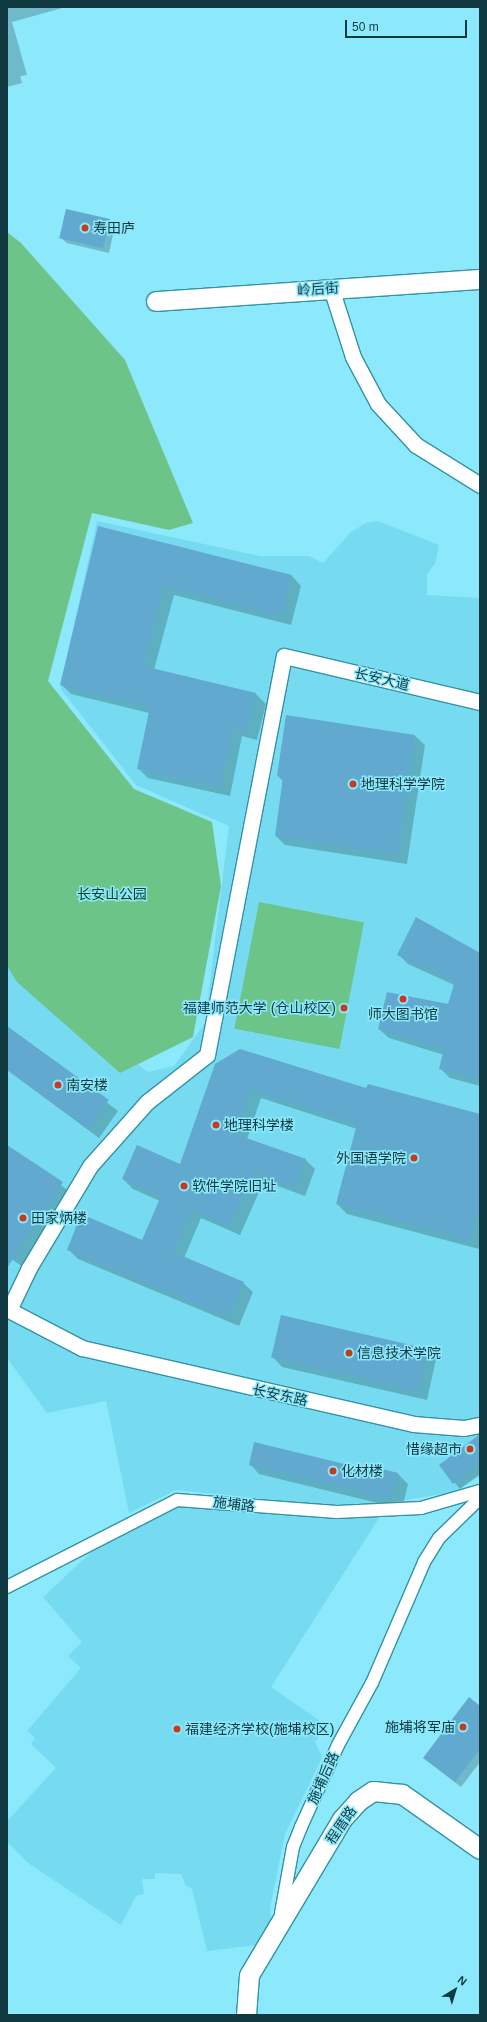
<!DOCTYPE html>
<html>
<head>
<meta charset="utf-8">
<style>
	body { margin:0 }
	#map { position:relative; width:487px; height:2022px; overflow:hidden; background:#8ce8fb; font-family:Arial,"Noto Sans SC",sans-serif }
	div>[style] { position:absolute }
	.built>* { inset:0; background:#76dbf1 }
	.green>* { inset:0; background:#6cc489; transform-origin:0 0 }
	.shadow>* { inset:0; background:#0003 }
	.building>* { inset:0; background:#61a9cf; transform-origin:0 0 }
	.roads { filter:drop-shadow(1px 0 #3393a5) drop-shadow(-1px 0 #3393a5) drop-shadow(0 1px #3393a5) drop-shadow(0 -1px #3393a5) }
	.pedestrian>* { height:12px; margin:-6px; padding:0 6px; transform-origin:6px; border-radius:6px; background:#fff }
	.minor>* { height:15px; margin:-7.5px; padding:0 7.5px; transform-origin:7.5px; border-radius:7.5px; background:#fff }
	.tertiary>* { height:19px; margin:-9.5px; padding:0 9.5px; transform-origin:9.5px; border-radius:9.5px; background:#fff }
	.dots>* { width:11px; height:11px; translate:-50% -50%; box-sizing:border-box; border:2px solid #8ce8fb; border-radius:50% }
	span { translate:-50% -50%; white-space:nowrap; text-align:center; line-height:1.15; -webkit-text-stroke:3px #8ce8fb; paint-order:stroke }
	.poi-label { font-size:14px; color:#113941 }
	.left { translate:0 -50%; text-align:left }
	.right { translate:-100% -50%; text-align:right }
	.street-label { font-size:14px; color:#113941 }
	.park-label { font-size:14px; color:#0d3f22 }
	.frame { position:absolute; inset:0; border:8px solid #113941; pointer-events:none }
	.north { position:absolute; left:435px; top:1970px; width:40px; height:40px; -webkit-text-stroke:3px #8ce8fb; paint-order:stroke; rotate:38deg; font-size:11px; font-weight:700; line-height:16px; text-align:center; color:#113941 }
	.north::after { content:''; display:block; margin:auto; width:14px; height:18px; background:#113941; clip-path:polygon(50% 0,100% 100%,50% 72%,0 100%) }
	.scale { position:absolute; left:345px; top:20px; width:122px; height:18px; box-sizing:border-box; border:2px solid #113941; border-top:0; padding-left:5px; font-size:12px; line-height:14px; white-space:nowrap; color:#113941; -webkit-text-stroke:3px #8ce8fb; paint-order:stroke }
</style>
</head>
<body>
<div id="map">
	<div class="built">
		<div style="clip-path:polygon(97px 521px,260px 556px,309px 556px,323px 563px,351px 532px,366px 523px,378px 521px,439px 545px,435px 564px,427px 574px,427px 595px,480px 598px,480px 1476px,455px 1492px,387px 1503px,321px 1505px,176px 1490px,129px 1513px,106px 1401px,47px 1413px,7px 1358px,7px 939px,43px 993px,148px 1072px,174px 1066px,205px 1023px,229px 826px,136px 785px,60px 688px)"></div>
		<div style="clip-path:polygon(181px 1503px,306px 1516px,381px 1515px,271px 1687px,327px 1726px,315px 1742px,322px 1756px,320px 1762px,285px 1834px,270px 1908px,271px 1923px,257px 1945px,207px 1951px,192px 1889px,186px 1886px,181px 1874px,155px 1873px,155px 1879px,142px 1879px,144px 1894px,136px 1896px,121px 1925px,28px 1863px,7px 1842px,7px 1821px,56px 1768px,31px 1744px,35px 1738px,27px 1731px,81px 1668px,68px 1656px,82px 1642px,43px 1597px,101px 1543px)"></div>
	</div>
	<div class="green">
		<div style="clip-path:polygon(7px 232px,21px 243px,125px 360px,193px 523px,169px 530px,92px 513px,48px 681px,134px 789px,212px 822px,221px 886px,193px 1037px,120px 1073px,17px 982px,7px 966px)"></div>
		<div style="left:259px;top:902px;width:107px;height:129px;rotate:11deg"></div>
	</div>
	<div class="shadow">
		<div style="clip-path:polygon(7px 7px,66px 7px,12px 22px,27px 75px,20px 76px,22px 83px,7px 87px)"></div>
		<div style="clip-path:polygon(109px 220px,115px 225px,109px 253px,67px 243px,61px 238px)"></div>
		<div style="clip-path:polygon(99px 527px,292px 576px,301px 586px,291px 625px,174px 595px,154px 670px,256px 694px,266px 704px,257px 740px,242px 736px,230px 796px,148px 778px,138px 768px,149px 713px,71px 694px,61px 684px)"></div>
		<div style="clip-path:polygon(287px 716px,415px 736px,425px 745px,407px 864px,285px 845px,276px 836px,284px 782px,278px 776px)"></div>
		<div style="clip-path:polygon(480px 954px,480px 1086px,450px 1078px,440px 1068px,444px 1055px,389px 1038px,379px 1029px,449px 1005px,454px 985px,408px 964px,399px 955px)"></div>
		<div style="clip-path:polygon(7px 1027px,118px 1111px,99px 1138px,7px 1070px)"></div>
		<div style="clip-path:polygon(216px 1064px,367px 1089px,480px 1115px,479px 1249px,347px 1214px,337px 1204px,357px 1129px,261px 1098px,247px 1139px,305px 1159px,315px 1169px,305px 1196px,264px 1181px,240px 1235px,201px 1218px,184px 1258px,243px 1283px,253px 1292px,239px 1326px,78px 1259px,68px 1249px,143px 1241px,160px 1201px,133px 1189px,123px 1179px,181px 1165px)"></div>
		<div style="clip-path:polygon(7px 1147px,72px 1193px,23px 1267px,7px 1256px)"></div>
		<div style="clip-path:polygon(426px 1349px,436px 1359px,427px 1400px,282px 1367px,273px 1357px)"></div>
		<div style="clip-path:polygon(480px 1435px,480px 1474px,460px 1489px,440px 1465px)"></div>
		<div style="clip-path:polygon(250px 1464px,365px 1470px,367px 1467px,398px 1474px,408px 1484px,402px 1509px,259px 1474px)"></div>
		<div style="clip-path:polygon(480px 1707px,480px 1762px,461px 1787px,424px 1758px)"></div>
	</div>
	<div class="building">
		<div style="left:66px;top:209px;width:45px;height:30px;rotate:13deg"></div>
		<div style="clip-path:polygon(98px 526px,292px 575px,281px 616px,164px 586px,143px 666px,256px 693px,247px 731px,233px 727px,220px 787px,137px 769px,150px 707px,60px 685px)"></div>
		<div style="clip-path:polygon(286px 715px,415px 735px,397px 855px,275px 836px,283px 777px,277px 776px)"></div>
		<div style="clip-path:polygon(416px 917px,480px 953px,480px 1079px,439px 1069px,444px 1049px,378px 1029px,387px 992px,448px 1004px,455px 981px,397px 955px)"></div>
		<div style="clip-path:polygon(7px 1026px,109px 1100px,88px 1129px,7px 1069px)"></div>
		<div style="clip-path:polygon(240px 1049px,366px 1088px,368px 1084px,480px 1114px,480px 1202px,470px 1240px,336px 1204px,357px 1124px,251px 1089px,235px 1134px,306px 1159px,296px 1187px,254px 1172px,230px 1226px,192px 1209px,173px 1252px,244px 1282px,229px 1317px,67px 1250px,81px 1214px,142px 1240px,161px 1196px,122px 1179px,137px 1145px,180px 1164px,215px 1064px)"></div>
		<div style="clip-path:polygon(7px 1145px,63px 1182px,7px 1268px)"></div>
		<div style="left:281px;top:1315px;width:150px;height:44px;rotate:13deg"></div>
		<div style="clip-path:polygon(480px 1434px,480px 1464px,453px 1484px,439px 1465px)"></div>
		<div style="clip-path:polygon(254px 1442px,365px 1469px,367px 1465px,398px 1473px,392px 1499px,249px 1465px)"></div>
		<div style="clip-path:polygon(469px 1697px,480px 1706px,480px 1749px,455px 1782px,423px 1758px)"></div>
	</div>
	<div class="roads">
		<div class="pedestrian">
			<div style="left:7px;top:1587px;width:191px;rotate:-27.1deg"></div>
			<div style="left:177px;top:1500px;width:160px;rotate:4.3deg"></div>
			<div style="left:337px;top:1512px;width:84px;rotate:-2.7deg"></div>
			<div style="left:421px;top:1508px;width:61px;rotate:-16.1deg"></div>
			<div style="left:281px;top:1913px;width:67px;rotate:-79.7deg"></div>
			<div style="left:293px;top:1847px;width:22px;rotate:-68deg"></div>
			<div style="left:301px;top:1827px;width:90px;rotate:-65.7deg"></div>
			<div style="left:338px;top:1745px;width:71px;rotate:-61.3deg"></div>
			<div style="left:372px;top:1683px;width:132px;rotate:-66.7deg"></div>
			<div style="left:424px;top:1562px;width:28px;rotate:-58deg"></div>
			<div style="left:439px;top:1538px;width:57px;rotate:-44.3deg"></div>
		</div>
		<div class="minor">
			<div style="left:331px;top:288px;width:72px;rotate:72.3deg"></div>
			<div style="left:353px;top:357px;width:53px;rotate:62deg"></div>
			<div style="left:378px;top:404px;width:56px;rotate:47.2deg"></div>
			<div style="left:416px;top:445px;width:75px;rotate:32deg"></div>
			<div style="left:7px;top:1309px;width:85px;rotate:27.5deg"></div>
			<div style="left:82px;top:1348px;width:340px;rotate:12.9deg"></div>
			<div style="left:413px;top:1424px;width:51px;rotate:4.5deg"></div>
			<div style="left:464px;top:1428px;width:16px;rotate:-11deg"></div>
			<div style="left:9px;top:1310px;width:47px;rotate:-64.5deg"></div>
			<div style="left:29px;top:1268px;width:119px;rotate:-59.1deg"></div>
			<div style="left:90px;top:1166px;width:86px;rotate:-48.3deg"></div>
			<div style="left:147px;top:1102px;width:76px;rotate:-38.1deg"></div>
			<div style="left:207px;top:1055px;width:406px;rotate:-79.1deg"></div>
			<div style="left:284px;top:656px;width:201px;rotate:13.2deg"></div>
		</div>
		<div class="tertiary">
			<div style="left:156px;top:301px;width:325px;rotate:-3.9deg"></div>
			<div style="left:246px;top:2015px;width:40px;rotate:-85.7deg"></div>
			<div style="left:249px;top:1975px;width:182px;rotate:-59.2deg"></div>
			<div style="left:342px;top:1819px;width:24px;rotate:-48deg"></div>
			<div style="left:358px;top:1801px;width:18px;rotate:-34deg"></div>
			<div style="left:373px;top:1791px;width:29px;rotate:6deg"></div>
			<div style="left:402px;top:1794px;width:95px;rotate:35.2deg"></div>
		</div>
	</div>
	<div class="dots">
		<div style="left:85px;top:228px;background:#c53b1f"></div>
		<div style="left:353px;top:784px;background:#c53b1f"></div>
		<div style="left:403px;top:999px;background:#c53b1f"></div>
		<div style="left:344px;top:1008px;background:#c53b1f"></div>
		<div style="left:58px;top:1085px;background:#c53b1f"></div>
		<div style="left:216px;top:1125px;background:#c53b1f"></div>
		<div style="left:414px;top:1158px;background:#c53b1f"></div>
		<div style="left:184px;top:1186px;background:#c53b1f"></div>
		<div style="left:23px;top:1218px;background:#c53b1f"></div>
		<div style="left:349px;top:1353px;background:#c53b1f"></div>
		<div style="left:470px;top:1449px;background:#c53b1f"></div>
		<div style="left:333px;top:1471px;background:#c53b1f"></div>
		<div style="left:463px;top:1727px;background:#c53b1f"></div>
		<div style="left:177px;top:1729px;background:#c53b1f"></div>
	</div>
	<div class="poi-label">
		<span class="left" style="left:93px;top:228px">寿田庐</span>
		<span class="left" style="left:361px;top:784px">地理科学学院</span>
		<span class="right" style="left:336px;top:1008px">福建师范大学 (仓山校区)</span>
		<span style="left:403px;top:1014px">师大图书馆</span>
		<span class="left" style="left:66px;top:1085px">南安楼</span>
		<span class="left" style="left:224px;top:1125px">地理科学楼</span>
		<span class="right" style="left:406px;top:1158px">外国语学院</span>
		<span class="left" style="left:192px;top:1186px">软件学院旧址</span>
		<span class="left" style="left:31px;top:1218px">田家炳楼</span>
		<span class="left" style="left:357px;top:1353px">信息技术学院</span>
		<span class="right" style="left:462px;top:1449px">惜缘超市</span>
		<span class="left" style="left:341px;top:1471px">化材楼</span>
		<span class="right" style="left:455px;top:1727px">施埔将军庙</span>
		<span class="left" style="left:185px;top:1729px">福建经济学校(施埔校区)</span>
	</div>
	<div class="street-label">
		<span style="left:318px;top:289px;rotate:-4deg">岭后街</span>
		<span style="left:382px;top:679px;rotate:13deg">长安大道</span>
		<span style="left:280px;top:1395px;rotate:12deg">长安东路</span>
		<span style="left:234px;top:1504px;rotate:7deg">施埔路</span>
		<span style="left:323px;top:1778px;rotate:-66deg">施埔后路</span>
		<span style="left:341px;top:1825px;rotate:-56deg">程厝路</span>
	</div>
	<div class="park-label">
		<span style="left:112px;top:894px">长安山公园</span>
	</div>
	<div class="frame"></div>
	<div class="north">N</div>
	<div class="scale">50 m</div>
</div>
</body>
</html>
